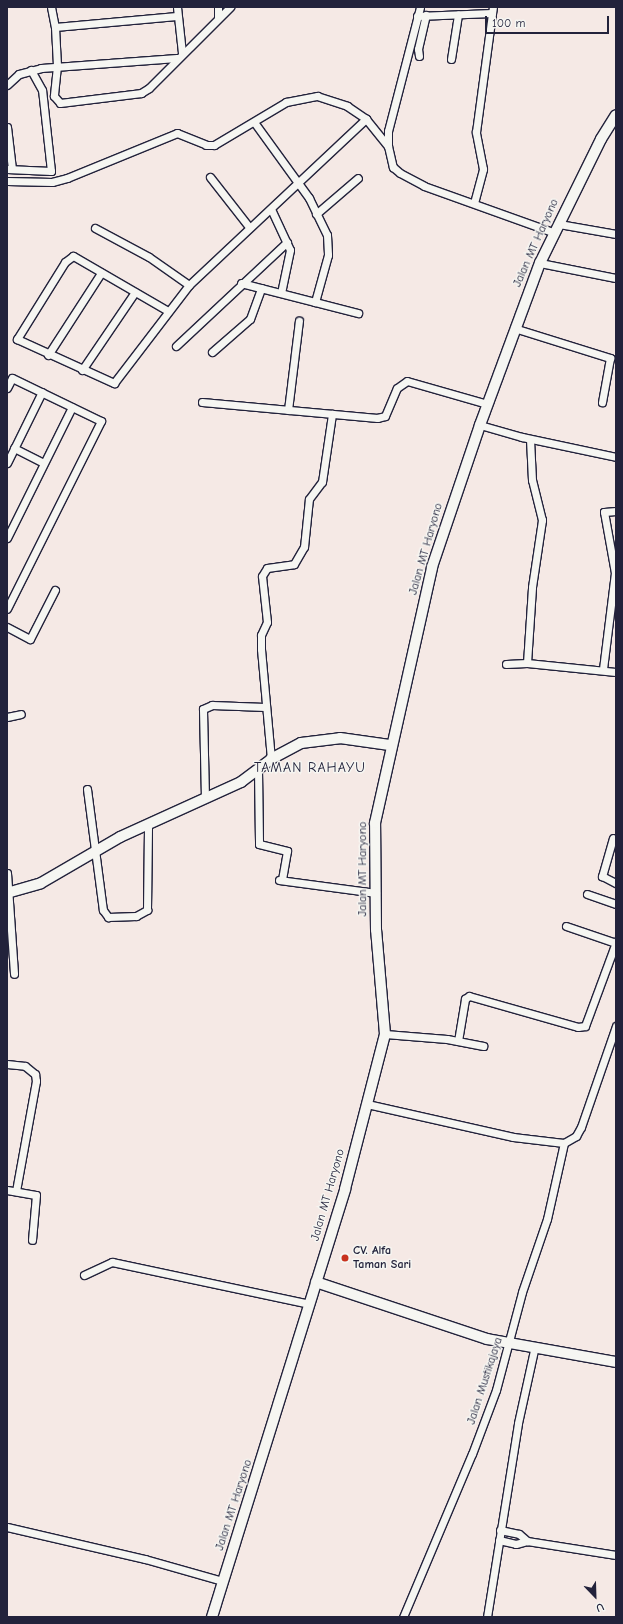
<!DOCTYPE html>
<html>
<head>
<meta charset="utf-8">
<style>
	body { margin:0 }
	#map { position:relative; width:623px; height:1624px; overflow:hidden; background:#f5e9e5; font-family:"Comic Neue",sans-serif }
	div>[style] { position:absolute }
	.roads { filter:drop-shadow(1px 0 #22223b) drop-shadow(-1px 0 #22223b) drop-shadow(0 1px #22223b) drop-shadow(0 -1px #22223b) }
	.street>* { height:7px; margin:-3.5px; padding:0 3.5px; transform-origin:3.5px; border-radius:3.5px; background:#f6f6f2 }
	.secondary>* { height:10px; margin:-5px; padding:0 5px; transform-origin:5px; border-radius:5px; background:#f6f6f2 }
	.dots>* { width:11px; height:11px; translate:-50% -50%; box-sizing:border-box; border:2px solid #f6f6f2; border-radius:50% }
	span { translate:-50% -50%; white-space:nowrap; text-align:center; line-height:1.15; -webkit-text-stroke:3px #f6f6f2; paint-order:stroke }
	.street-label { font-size:12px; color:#22223b }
	.poi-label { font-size:12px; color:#22223b; font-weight:700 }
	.left { translate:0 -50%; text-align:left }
	.quarter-label { font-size:14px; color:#22223b; letter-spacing:1px }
	.frame { position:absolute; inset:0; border:8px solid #22223b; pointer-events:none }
	.north { position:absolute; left:575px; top:1576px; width:40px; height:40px; -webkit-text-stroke:3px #f6f6f2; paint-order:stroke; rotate:157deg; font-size:11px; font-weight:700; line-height:16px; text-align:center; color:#22223b }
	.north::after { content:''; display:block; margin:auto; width:14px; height:18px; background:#22223b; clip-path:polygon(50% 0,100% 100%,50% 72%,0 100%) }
	.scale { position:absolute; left:485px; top:16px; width:124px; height:18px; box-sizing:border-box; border:2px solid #22223b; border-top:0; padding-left:5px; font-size:12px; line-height:14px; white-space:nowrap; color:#22223b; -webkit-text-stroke:3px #f6f6f2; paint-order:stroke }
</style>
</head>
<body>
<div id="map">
	<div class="roads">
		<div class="street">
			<div style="left:51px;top:7px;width:20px;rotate:79deg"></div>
			<div style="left:55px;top:27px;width:39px;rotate:87deg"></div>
			<div style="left:57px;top:66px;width:30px;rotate:96deg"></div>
			<div style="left:54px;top:96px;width:9px;rotate:49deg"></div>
			<div style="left:60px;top:103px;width:82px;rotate:-7deg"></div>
			<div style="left:141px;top:93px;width:9px;rotate:-32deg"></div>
			<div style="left:149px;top:88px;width:115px;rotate:-45deg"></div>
			<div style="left:177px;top:7px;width:46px;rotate:83.8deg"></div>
			<div style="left:218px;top:7px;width:10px;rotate:90deg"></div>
			<div style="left:417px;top:16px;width:75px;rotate:-2.3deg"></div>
			<div style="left:55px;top:27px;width:122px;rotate:-5.2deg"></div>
			<div style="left:419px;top:56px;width:7px;rotate:-98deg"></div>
			<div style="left:418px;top:49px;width:35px;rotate:-77deg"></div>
			<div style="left:451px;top:59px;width:45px;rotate:-81deg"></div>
			<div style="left:7px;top:85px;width:16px;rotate:-43deg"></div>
			<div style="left:19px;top:74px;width:23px;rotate:-15deg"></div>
			<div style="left:41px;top:68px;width:136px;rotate:-4.2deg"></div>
			<div style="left:254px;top:122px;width:94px;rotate:54.1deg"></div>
			<div style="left:309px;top:198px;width:41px;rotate:64.1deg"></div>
			<div style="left:327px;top:235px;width:20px;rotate:87deg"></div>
			<div style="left:328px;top:255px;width:49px;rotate:105.5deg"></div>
			<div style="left:7px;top:127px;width:42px;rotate:83.2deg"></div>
			<div style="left:388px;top:146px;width:15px;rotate:-90deg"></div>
			<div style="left:388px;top:131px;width:128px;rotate:-75.5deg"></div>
			<div style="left:7px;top:169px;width:44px;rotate:2.6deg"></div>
			<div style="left:51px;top:171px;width:81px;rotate:-96.3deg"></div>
			<div style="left:42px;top:90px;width:23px;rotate:-119deg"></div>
			<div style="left:210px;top:177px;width:63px;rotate:52deg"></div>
			<div style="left:7px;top:181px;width:45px;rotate:1.3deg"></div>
			<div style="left:52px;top:182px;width:16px;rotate:-15deg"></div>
			<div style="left:67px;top:178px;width:119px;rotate:-22.2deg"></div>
			<div style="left:177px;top:133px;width:31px;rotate:22deg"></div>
			<div style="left:206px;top:145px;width:8px"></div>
			<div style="left:214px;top:145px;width:84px;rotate:-30.8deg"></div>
			<div style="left:286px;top:102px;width:32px;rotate:-11deg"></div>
			<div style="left:317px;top:96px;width:32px;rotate:18deg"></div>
			<div style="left:347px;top:106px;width:23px;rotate:34deg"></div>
			<div style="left:366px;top:119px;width:35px;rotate:51deg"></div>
			<div style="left:388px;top:146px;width:22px;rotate:77deg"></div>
			<div style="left:393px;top:167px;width:9px;rotate:41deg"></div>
			<div style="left:400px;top:173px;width:27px;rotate:28deg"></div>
			<div style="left:424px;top:186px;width:139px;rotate:19.7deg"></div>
			<div style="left:474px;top:203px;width:35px;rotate:-75deg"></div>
			<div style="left:483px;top:169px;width:38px;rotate:-101deg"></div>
			<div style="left:476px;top:132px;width:126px;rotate:-82.3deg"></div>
			<div style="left:271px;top:209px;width:45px;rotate:65.1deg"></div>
			<div style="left:290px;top:250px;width:44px;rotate:101.8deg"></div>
			<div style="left:316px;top:214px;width:55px;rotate:-40.6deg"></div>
			<div style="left:559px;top:224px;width:58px;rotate:10deg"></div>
			<div style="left:95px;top:228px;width:61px;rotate:28.2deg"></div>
			<div style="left:149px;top:257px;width:49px;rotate:35deg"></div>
			<div style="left:189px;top:285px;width:243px;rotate:-43.2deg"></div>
			<div style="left:540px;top:263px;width:77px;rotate:11.2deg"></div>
			<div style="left:241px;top:283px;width:121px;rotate:14.4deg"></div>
			<div style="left:168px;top:311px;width:110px;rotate:-149.9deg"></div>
			<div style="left:73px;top:256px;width:10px;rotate:143deg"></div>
			<div style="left:65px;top:262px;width:91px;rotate:121.9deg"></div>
			<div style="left:17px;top:339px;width:107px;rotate:24.4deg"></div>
			<div style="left:114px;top:383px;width:123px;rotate:-52.6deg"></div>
			<div style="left:514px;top:328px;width:101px;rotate:17.4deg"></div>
			<div style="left:610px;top:358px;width:45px;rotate:100.3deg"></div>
			<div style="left:176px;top:346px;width:152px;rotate:-43.1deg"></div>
			<div style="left:212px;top:352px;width:50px;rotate:-41deg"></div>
			<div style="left:250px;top:319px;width:33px;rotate:-70deg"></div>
			<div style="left:48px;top:355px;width:98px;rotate:-57.1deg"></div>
			<div style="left:82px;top:370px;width:94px;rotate:-55.8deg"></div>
			<div style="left:7px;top:388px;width:11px;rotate:-63deg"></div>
			<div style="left:12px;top:378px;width:99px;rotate:25.8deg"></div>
			<div style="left:101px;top:421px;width:210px;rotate:116.6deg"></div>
			<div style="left:202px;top:402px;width:176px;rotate:5.2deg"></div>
			<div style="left:377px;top:418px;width:8px;rotate:-14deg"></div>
			<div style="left:385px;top:416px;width:30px;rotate:-67deg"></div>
			<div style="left:397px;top:388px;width:12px;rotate:-35deg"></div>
			<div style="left:407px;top:381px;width:84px;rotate:15.9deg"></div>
			<div style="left:288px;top:410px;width:90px;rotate:-83deg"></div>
			<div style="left:480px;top:425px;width:44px;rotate:15.9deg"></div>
			<div style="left:522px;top:437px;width:96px;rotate:12deg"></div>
			<div style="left:14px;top:448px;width:33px;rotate:27deg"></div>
			<div style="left:7px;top:463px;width:79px;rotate:-63.8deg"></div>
			<div style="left:7px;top:538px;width:146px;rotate:-63.6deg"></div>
			<div style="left:7px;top:627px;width:26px;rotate:28deg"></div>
			<div style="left:30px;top:639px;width:55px;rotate:-63deg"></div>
			<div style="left:527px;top:663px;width:76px;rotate:-86.2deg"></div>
			<div style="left:532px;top:587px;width:68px;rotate:-81.5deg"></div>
			<div style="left:542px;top:520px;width:41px;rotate:-104deg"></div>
			<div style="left:532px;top:480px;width:41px;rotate:-92.8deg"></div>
			<div style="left:506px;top:664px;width:21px;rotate:-3deg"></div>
			<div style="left:527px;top:663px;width:89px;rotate:5.8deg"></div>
			<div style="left:603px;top:669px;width:97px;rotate:-82.9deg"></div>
			<div style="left:615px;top:573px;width:62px;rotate:-100.2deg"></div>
			<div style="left:604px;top:512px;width:12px;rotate:-5deg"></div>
			<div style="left:7px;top:717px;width:14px;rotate:-12deg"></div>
			<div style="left:271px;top:759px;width:110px;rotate:-95.2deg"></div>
			<div style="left:261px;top:649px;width:14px;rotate:-90deg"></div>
			<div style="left:261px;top:635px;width:14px;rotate:-65deg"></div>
			<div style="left:267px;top:622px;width:46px;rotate:-96.2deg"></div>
			<div style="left:262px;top:576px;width:9px;rotate:-58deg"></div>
			<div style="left:267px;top:568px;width:27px;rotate:-8deg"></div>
			<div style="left:294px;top:564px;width:20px;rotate:-60deg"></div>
			<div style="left:304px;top:547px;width:48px;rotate:-84.1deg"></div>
			<div style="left:309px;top:499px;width:21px;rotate:-53deg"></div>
			<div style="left:322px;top:482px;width:69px;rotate:-81.6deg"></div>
			<div style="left:258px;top:770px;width:74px;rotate:89.2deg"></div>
			<div style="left:259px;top:844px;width:29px;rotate:14deg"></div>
			<div style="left:287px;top:851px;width:29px;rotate:100deg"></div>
			<div style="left:87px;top:789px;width:122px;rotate:82.5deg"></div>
			<div style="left:103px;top:910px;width:9px;rotate:54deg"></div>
			<div style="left:108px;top:917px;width:28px;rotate:-2deg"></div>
			<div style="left:136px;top:916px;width:13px;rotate:-29deg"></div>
			<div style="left:147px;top:910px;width:86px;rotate:-89.3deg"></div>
			<div style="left:205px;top:798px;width:89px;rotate:-91.3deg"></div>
			<div style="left:203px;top:709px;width:10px;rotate:-24deg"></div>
			<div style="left:212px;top:705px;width:53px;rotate:2.2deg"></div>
			<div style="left:613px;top:838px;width:40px;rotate:106deg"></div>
			<div style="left:602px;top:876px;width:16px;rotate:27deg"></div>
			<div style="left:7px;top:873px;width:101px;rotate:86deg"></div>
			<div style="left:279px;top:880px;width:98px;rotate:7.6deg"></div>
			<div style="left:587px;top:894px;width:31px;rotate:19deg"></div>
			<div style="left:566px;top:926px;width:53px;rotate:18.8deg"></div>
			<div style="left:385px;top:1034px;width:62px;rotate:4.6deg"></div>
			<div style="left:447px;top:1039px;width:37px;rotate:11deg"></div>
			<div style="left:458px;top:1041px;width:43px;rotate:-80.5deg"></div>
			<div style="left:465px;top:999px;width:5px;rotate:-37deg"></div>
			<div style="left:469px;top:996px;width:113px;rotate:15.9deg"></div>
			<div style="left:578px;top:1027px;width:7px;rotate:-8deg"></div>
			<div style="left:585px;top:1026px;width:90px;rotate:-69.7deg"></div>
			<div style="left:7px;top:1064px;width:18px;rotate:6deg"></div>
			<div style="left:25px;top:1066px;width:13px;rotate:39deg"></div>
			<div style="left:35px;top:1074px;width:7px;rotate:82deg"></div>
			<div style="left:36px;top:1081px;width:112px;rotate:100.3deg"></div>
			<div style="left:367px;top:1104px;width:150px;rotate:12.7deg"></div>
			<div style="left:513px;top:1137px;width:51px;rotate:6.7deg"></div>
			<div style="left:564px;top:1143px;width:14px;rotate:-30deg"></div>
			<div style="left:576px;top:1136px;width:10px;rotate:-61deg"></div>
			<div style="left:581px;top:1127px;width:107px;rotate:-70.9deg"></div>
			<div style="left:7px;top:1190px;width:29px;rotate:10deg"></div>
			<div style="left:36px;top:1195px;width:45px;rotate:95.1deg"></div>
			<div style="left:84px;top:1275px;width:31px;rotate:-25deg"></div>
			<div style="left:112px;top:1262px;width:201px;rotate:12deg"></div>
			<div style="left:7px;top:1527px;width:142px;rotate:13.1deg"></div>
			<div style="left:145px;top:1559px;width:81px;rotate:15.8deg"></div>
			<div style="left:500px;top:1530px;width:19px;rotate:12deg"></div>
			<div style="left:519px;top:1534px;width:11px;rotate:41deg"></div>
			<div style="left:499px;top:1540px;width:17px;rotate:13deg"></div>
			<div style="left:516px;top:1544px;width:11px;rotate:-15deg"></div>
			<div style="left:527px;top:1541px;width:90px;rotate:8.9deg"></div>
			<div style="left:403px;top:1617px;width:177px;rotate:-67.1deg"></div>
			<div style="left:472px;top:1454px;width:68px;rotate:-69.4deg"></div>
			<div style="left:496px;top:1390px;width:101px;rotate:-75.1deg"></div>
			<div style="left:522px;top:1292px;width:77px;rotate:-71.1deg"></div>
			<div style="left:547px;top:1219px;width:78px;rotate:-77.4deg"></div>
			<div style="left:487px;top:1617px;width:196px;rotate:-80.9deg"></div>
			<div style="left:518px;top:1423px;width:75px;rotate:-77.6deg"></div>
		</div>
		<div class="secondary">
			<div style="left:7px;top:893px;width:35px;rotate:-16deg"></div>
			<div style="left:41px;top:883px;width:91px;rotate:-30.2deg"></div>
			<div style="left:120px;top:837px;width:133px;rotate:-24.4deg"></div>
			<div style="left:241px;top:782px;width:38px;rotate:-37deg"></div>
			<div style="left:271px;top:759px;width:34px;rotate:-28deg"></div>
			<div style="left:301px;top:743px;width:39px;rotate:-7deg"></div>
			<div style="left:340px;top:738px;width:50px;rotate:8deg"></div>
			<div style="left:316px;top:1282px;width:180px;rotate:18.4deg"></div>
			<div style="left:487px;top:1339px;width:131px;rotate:10.1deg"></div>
			<div style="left:212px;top:1617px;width:448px;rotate:-72.7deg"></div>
			<div style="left:345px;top:1189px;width:160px;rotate:-75.5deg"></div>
			<div style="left:385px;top:1034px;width:104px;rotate:-94.9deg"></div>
			<div style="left:376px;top:930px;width:107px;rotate:-90.5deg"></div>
			<div style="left:375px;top:823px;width:262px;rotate:-77.4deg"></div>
			<div style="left:432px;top:567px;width:150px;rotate:-71.3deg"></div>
			<div style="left:480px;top:425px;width:173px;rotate:-69.7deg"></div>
			<div style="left:540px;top:263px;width:138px;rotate:-63.8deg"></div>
			<div style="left:601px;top:139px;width:28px;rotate:-58deg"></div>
		</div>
	</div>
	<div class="dots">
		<div style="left:345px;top:1258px;background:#c8321e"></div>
	</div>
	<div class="street-label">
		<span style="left:536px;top:243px;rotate:-66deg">Jalan MT Haryono</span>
		<span style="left:426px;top:549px;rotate:-74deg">Jalan MT Haryono</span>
		<span style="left:363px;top:869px;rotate:-90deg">Jalan MT Haryono</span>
		<span style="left:328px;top:1195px;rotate:-74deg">Jalan MT Haryono</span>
		<span style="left:485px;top:1381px;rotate:-72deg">Jalan Mustikajaya</span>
		<span style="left:234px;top:1505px;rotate:-72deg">Jalan MT Haryono</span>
	</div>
	<div class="poi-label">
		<span class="left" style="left:353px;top:1258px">CV. Alfa<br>Taman Sari</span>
	</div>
	<div class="quarter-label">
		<span style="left:310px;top:768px">TAMAN RAHAYU</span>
	</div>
	<div class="frame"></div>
	<div class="north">U</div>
	<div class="scale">100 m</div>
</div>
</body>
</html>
